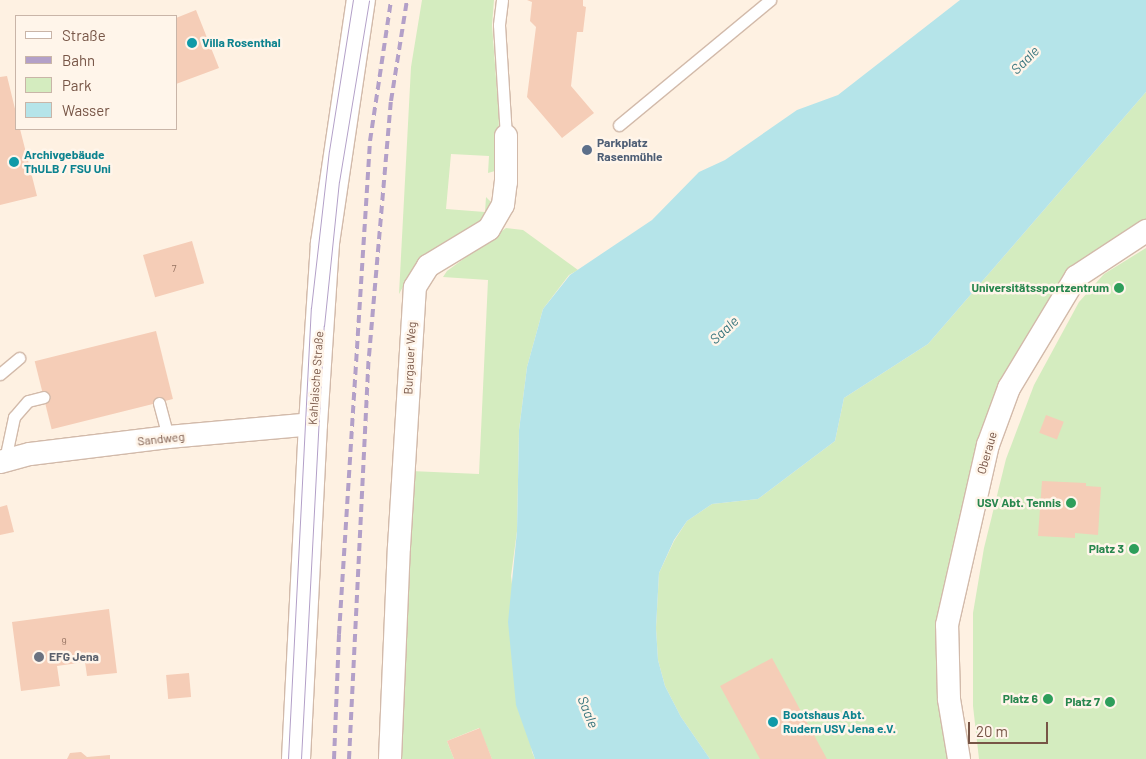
<!DOCTYPE html>
<html>
<head>
<meta charset="utf-8">
<style>
	body { margin:0 }
	#map { position:relative; width:1146px; height:759px; overflow:hidden; background:#fef1e2; font-family:Barlow,sans-serif }
	div>[style] { position:absolute }
	.green>* { inset:0; background:#d4ecbf }
	.water>* { inset:0; background:#b5e4e9 }
	.building>* { inset:0; background:#f5cdb7; transform-origin:0 0 }
	.roads { filter:drop-shadow(1px 0 #d2baaa) drop-shadow(-1px 0 #d2baaa) drop-shadow(0 1px #d2baaa) drop-shadow(0 -1px #d2baaa) }
	.service>* { height:11px; margin:-5.5px; padding:0 5.5px; transform-origin:5.5px; border-radius:5.5px; background:#fff }
	.minor>* { height:22px; margin:-11px; padding:0 11px; transform-origin:11px; border-radius:11px; background:#fff }
	.secondary>* { height:28px; margin:-14px; padding:0 14px; transform-origin:14px; border-radius:14px; background:#fff }
	.tram>* { height:1px; margin:-0.5px; padding:0 0.5px; transform-origin:0.5px; border-radius:0.5px; background:#b3a0c8 }
	.rail>* { height:4px; margin-top:-2px; transform-origin:0; background:repeating-linear-gradient(90deg,#b3a0c8 0 8px,transparent 0 13px) }
	.dots>* { width:14px; height:14px; translate:-50% -50%; box-sizing:border-box; border:2px solid #fff5ea; border-radius:50% }
	span { translate:-50% -50%; white-space:nowrap; text-align:center; line-height:1.15; -webkit-text-stroke:5px #fff5ea; paint-order:stroke }
	.number-label { font-size:10px; color:#967362 }
	.number-label span { -webkit-text-stroke-width:0 }
	.culture-label { font-size:12px; color:#0d838f; font-weight:700 }
	.left { translate:0 -50%; text-align:left }
	.service-label { font-size:12px; color:#4e5e75; font-weight:700 }
	.leisure-label { font-size:12px; color:#27864d; font-weight:700 }
	.right { translate:-100% -50%; text-align:right }
	.street-label { font-size:12px; color:#775546 }
	.worship-label { font-size:12px; color:#5b616d; font-weight:700 }
	.water-label { font-size:14px; color:#39767e; font-style:italic }
	.legend { position:absolute; left:15px; top:15px; width:162px; height:115px; box-sizing:border-box; background:#fff5ea; border:1px solid #c9b5a8; margin:0; padding:6px 9px; list-style:none; font-size:15px; color:#775546 }
	.legend li { display:flex; align-items:center; gap:10px; height:25px }
	.legend b { width:25px; border:1px solid #c9b5a8 }
	.scale { position:absolute; left:968px; top:722px; width:80px; height:22px; box-sizing:border-box; border:2px solid #775546; border-top:0; padding-left:6px; font-size:15px; line-height:18px; white-space:nowrap; color:#775546; -webkit-text-stroke:4px #fff5ea; paint-order:stroke }
</style>
</head>
<body>
<div id="map">
	<div class="green">
		<div style="clip-path:polygon(422px 0,494px 0,492px 25px,499px 118px,497px 166px,495px 171px,488px 173px,489px 156px,451px 154px,446px 209px,485px 212px,486px 197px,491px 202px,490px 211px,484px 220px,414px 267px,399px 294px,411px 67px)"></div>
		<div style="clip-path:polygon(1146px 92px,1146px 221px,1069px 272px,1002px 384px,953px 555px,954px 759px,710px 759px,681px 717px,665px 686px,658px 660px,656px 628px,659px 573px,674px 541px,687px 521px,712px 504px,758px 499px,835px 441px,844px 398px,928px 344px)"></div>
		<div style="clip-path:polygon(506px 228px,523px 230px,578px 270px,569px 275px,543px 309px,527px 367px,519px 430px,517px 531px,511px 576px,532px 752px,535px 759px,492px 759px,479px 728px,447px 741px,454px 759px,402px 759px,411px 471px,479px 474px,488px 280px,443px 277px,447px 271px)"></div>
		<div style="clip-path:polygon(1146px 248px,1146px 759px,979px 759px,973px 706px,973px 613px,984px 548px,1006px 459px,1034px 385px,1079px 302px,1104px 274px)"></div>
	</div>
	<div class="water">
		<div style="clip-path:polygon(960px 0,1146px 0,1146px 92px,928px 344px,844px 398px,835px 441px,758px 499px,712px 504px,687px 521px,674px 540px,659px 573px,656px 628px,658px 660px,665px 686px,681px 717px,710px 759px,535px 759px,516px 705px,508px 622px,517px 531px,519px 430px,527px 367px,543px 309px,570px 275px,652px 220px,699px 172px,725px 160px,797px 110px,838px 95px)"></div>
	</div>
	<div class="building">
		<div style="clip-path:polygon(527px 0,583px 0,583px 6px,586px 7px,583px 32px,577px 32px,571px 86px,594px 113px,562px 138px,527px 97px,536px 27px,530px 21px,532px 2px)"></div>
		<div style="clip-path:polygon(196px 10px,219px 68px,176px 84px,176px 18px)"></div>
		<div style="clip-path:polygon(7px 76px,16px 113px,16px 129px,20px 129px,37px 196px,0 205px,0 77px)"></div>
		<div style="left:192px;top:241px;width:44px;height:51px;rotate:74deg"></div>
		<div style="left:156px;top:331px;width:70px;height:125px;rotate:76deg"></div>
		<div style="left:1046px;top:415px;width:19px;height:19px;rotate:21deg"></div>
		<div style="clip-path:polygon(1042px 481px,1086px 483px,1086px 486px,1101px 487px,1098px 535px,1075px 533px,1075px 538px,1038px 536px)"></div>
		<div style="clip-path:polygon(7px 505px,14px 532px,0 535px,0 507px)"></div>
		<div style="clip-path:polygon(109px 609px,117px 673px,87px 676px,85px 662px,57px 666px,60px 686px,21px 691px,12px 622px)"></div>
		<div style="clip-path:polygon(772px 658px,827px 759px,760px 759px,720px 686px)"></div>
		<div style="left:189px;top:673px;width:24px;height:23px;rotate:85deg"></div>
		<div style="clip-path:polygon(480px 728px,492px 759px,454px 759px,447px 741px)"></div>
		<div style="clip-path:polygon(81px 752px,87px 757px,110px 755px,110px 759px,67px 759px,70px 753px)"></div>
	</div>
	<div class="roads">
		<div class="service">
			<div style="left:502px;top:0;width:25px;rotate:97deg"></div>
			<div style="left:499px;top:25px;width:111px;rotate:86.4deg"></div>
			<div style="left:619px;top:125px;width:196px;rotate:-39.6deg"></div>
			<div style="left:0;top:374px;width:25px;rotate:-40deg"></div>
			<div style="left:159px;top:403px;width:35px;rotate:75deg"></div>
			<div style="left:7px;top:450px;width:34px;rotate:-78deg"></div>
			<div style="left:14px;top:417px;width:21px;rotate:-49deg"></div>
			<div style="left:28px;top:401px;width:16px;rotate:-14deg"></div>
		</div>
		<div class="minor">
			<div style="left:0;top:462px;width:31px;rotate:-15deg"></div>
			<div style="left:30px;top:454px;width:139px;rotate:-7deg"></div>
			<div style="left:168px;top:437px;width:146px;rotate:-5.1deg"></div>
			<div style="left:390px;top:759px;width:212px;rotate:-87.6deg"></div>
			<div style="left:399px;top:547px;width:260px;rotate:-86.5deg"></div>
			<div style="left:415px;top:287px;width:25px;rotate:-58deg"></div>
			<div style="left:428px;top:266px;width:71px;rotate:-31.2deg"></div>
			<div style="left:489px;top:229px;width:28px;rotate:-60deg"></div>
			<div style="left:503px;top:205px;width:23px;rotate:-83deg"></div>
			<div style="left:506px;top:182px;width:46px;rotate:-90deg"></div>
			<div style="left:959px;top:759px;width:61px;rotate:-99.5deg"></div>
			<div style="left:949px;top:699px;width:74px;rotate:-91.5deg"></div>
			<div style="left:947px;top:625px;width:185px;rotate:-77.2deg"></div>
			<div style="left:988px;top:445px;width:61px;rotate:-69.8deg"></div>
			<div style="left:1009px;top:388px;width:130px;rotate:-58.9deg"></div>
			<div style="left:1076px;top:277px;width:84px;rotate:-33.3deg"></div>
		</div>
		<div class="secondary">
			<div style="left:296px;top:759px;width:335px;rotate:-87.1deg"></div>
			<div style="left:313px;top:424px;width:181px;rotate:-86.2deg"></div>
			<div style="left:325px;top:243px;width:246px;rotate:-81.6deg"></div>
		</div>
	</div>
	<div class="tram">
		<div style="left:288px;top:759px;width:452px;rotate:-87.1deg"></div>
		<div style="left:311px;top:308px;width:158px;rotate:-83.5deg"></div>
		<div style="left:329px;top:151px;width:153px;rotate:-81deg"></div>
		<div style="left:301px;top:759px;width:434px;rotate:-87deg"></div>
		<div style="left:324px;top:326px;width:145px;rotate:-84.1deg"></div>
		<div style="left:339px;top:182px;width:184px;rotate:-80.6deg"></div>
	</div>
	<div class="rail">
		<div style="left:334px;top:759px;width:125px;rotate:-87.7deg"></div>
		<div style="left:339px;top:634px;width:494px;rotate:-86.4deg"></div>
		<div style="left:370px;top:141px;width:143px;rotate:-81.5deg"></div>
		<div style="left:349px;top:759px;width:403px;rotate:-87.2deg"></div>
		<div style="left:369px;top:356px;width:256px;rotate:-85.1deg"></div>
		<div style="left:391px;top:101px;width:102px;rotate:-81deg"></div>
	</div>
	<div class="dots">
		<div style="left:192px;top:43px;background:#0f9aa8"></div>
		<div style="left:587px;top:150px;background:#5c6f8a"></div>
		<div style="left:14px;top:162px;background:#0f9aa8"></div>
		<div style="left:1119px;top:288px;background:#2e9e5b"></div>
		<div style="left:1071px;top:503px;background:#2e9e5b"></div>
		<div style="left:1134px;top:549px;background:#2e9e5b"></div>
		<div style="left:39px;top:657px;background:#6b7280"></div>
		<div style="left:1048px;top:699px;background:#2e9e5b"></div>
		<div style="left:1110px;top:702px;background:#2e9e5b"></div>
		<div style="left:773px;top:722px;background:#0f9aa8"></div>
	</div>
	<div class="number-label">
		<span style="left:174px;top:269px">7</span>
		<span style="left:64px;top:642px">9</span>
	</div>
	<div class="culture-label">
		<span class="left" style="left:202px;top:43px">Villa Rosenthal</span>
		<span class="left" style="left:24px;top:162px">Archivgebäude<br>ThULB / FSU Uni</span>
		<span class="left" style="left:783px;top:722px">Bootshaus Abt.<br>Rudern USV Jena e.V.</span>
	</div>
	<div class="service-label">
		<span class="left" style="left:597px;top:150px">Parkplatz<br>Rasenmühle</span>
	</div>
	<div class="leisure-label">
		<span class="right" style="left:1109px;top:288px">Universitätssportzentrum</span>
		<span class="right" style="left:1061px;top:503px">USV Abt. Tennis</span>
		<span class="right" style="left:1124px;top:549px">Platz 3</span>
		<span class="right" style="left:1038px;top:699px">Platz 6</span>
		<span class="right" style="left:1100px;top:702px">Platz 7</span>
	</div>
	<div class="street-label">
		<span style="left:410px;top:358px;rotate:-87deg">Burgauer Weg</span>
		<span style="left:316px;top:378px;rotate:-86deg">Kahlaische Straße</span>
		<span style="left:161px;top:439px;rotate:-6deg">Sandweg</span>
		<span style="left:987px;top:453px;rotate:-74deg">Oberaue</span>
	</div>
	<div class="worship-label">
		<span class="left" style="left:49px;top:657px">EFG Jena</span>
	</div>
	<div class="water-label">
		<span style="left:1025px;top:60px;rotate:-45deg">Saale</span>
		<span style="left:724px;top:330px;rotate:-43deg">Saale</span>
		<span style="left:588px;top:712px;rotate:68deg">Saale</span>
	</div>
	<ul class="legend">
	<li><b style="height:6px;background:#fff"></b>Straße</li>
	<li><b style="height:6px;background:#b3a0c8"></b>Bahn</li>
	<li><b style="height:14px;background:#d4ecbf"></b>Park</li>
	<li><b style="height:14px;background:#b5e4e9"></b>Wasser</li>
	</ul>
	<div class="scale">20 m</div>
</div>
</body>
</html>
